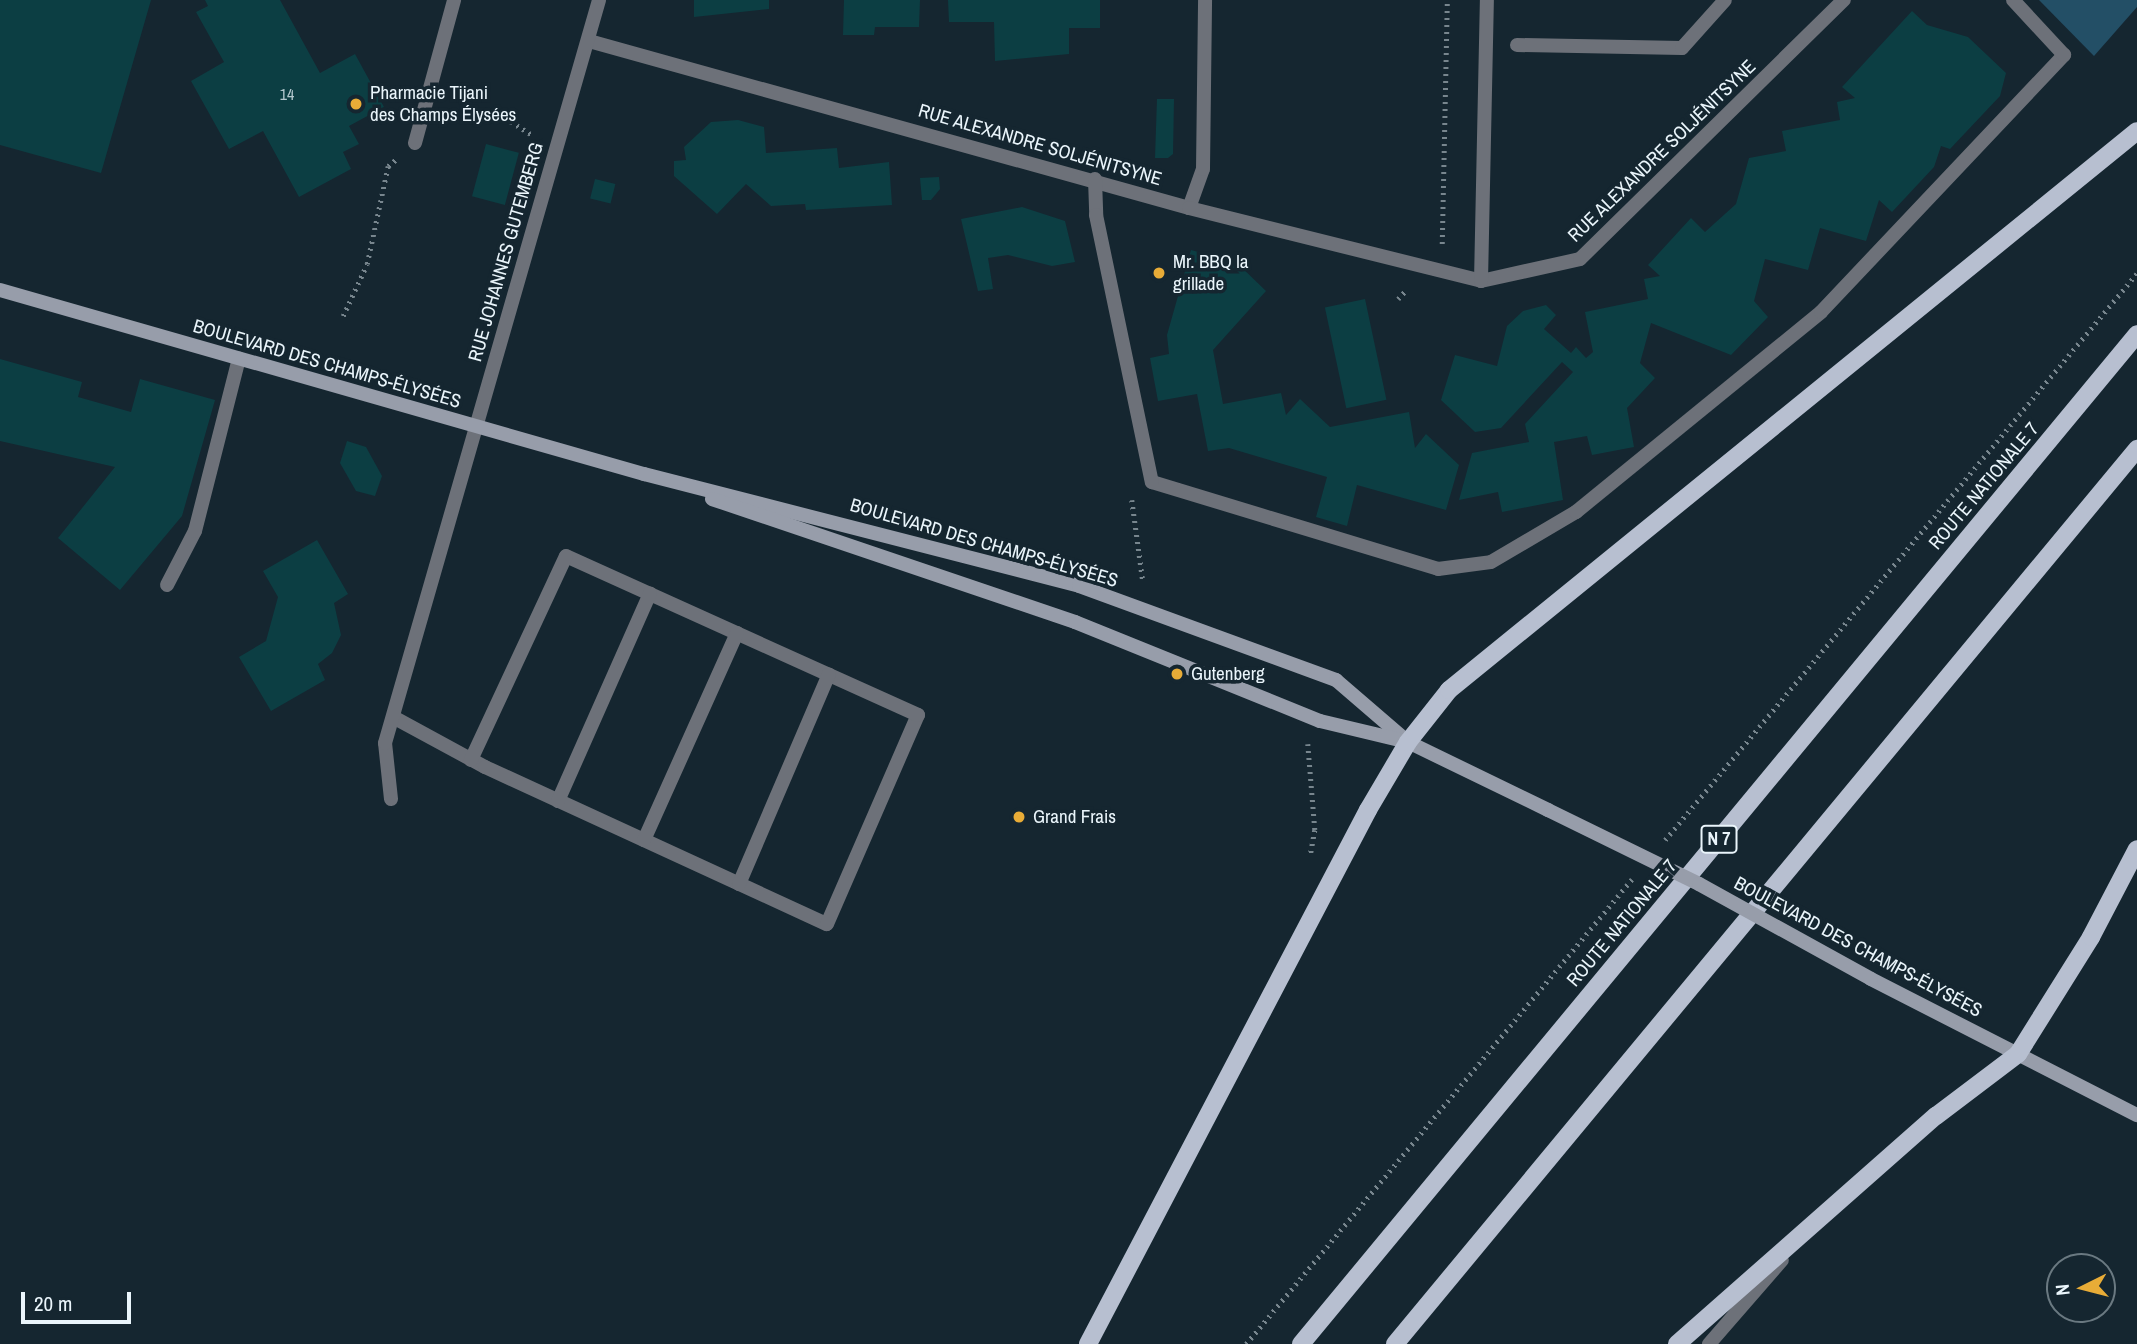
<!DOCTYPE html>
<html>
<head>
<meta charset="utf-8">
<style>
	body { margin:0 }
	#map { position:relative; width:2137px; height:1344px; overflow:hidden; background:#152630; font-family:"Archivo Narrow",sans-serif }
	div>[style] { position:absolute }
	.green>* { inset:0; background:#234f66 }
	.building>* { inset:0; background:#0c3e43; transform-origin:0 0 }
	.path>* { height:4.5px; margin-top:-2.25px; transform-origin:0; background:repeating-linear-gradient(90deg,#78868e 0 2px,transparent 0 7px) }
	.lane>* { height:14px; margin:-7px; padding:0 7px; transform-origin:7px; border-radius:7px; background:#6d7179 }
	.street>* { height:14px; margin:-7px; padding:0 7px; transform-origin:7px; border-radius:7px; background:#6d7179 }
	.secondary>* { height:14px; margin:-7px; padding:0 7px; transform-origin:7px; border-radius:7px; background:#979daa }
	.primary>* { height:18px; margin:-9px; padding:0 9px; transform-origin:9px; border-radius:9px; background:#b7bfd0 }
	.secondary-bridge>* { height:14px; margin:-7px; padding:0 7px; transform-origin:7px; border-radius:7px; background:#979daa }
	.dots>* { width:19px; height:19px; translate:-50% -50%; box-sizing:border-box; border:4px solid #152630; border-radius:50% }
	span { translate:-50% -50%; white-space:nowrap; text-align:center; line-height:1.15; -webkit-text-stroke:7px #152630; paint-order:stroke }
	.number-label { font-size:16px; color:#b2c7cd }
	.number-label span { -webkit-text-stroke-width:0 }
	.shield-label span { padding:2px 5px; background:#152630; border:2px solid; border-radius:5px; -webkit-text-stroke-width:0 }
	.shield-label { font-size:18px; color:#eaf5fb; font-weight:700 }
	.poi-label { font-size:19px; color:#eaf5fb }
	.left { translate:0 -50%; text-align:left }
	.street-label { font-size:19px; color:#eaf5fb }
	.north { position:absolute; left:2046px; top:1253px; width:70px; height:70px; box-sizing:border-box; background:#152630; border:2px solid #6a7981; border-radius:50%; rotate:264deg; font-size:19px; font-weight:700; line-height:28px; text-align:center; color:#eaf5fb }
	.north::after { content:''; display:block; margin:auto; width:24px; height:32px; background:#e8ac37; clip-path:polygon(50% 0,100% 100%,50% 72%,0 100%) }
	.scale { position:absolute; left:21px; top:1292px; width:110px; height:32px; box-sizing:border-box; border:4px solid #eaf5fb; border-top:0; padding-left:9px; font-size:21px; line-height:24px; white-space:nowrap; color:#eaf5fb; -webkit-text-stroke:5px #152630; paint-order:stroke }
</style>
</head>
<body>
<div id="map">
	<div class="green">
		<div style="clip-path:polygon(2039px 0,2137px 0,2137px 7px,2094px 56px)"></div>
	</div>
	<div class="building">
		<div style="clip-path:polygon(0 0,151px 0,101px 173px,0 145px)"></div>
		<div style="clip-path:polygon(205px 0,280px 0,320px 73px,355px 54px,384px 107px,349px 126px,359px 144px,343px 152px,351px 169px,299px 197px,263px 131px,229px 149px,191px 81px,224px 62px,196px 12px,208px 6px)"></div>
		<div style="clip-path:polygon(694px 0,769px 0,769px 9px,694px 17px)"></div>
		<div style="clip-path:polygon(844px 0,920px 0,919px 27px,875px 27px,874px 35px,843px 35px)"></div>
		<div style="clip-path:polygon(948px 0,1100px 0,1100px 28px,1069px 28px,1069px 54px,995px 61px,994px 22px,949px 22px)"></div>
		<div style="clip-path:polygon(1912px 11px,1927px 25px,1968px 37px,2006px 73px,2000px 96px,1950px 149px,1941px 146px,1934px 167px,1892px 212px,1879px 200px,1866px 241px,1820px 228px,1808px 270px,1765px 259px,1754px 301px,1768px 317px,1731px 355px,1651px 323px,1640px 363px,1655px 378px,1627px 408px,1634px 447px,1592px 455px,1587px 436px,1554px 442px,1563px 500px,1502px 512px,1498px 492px,1459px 500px,1472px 453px,1529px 442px,1525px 424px,1573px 372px,1562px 362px,1501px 428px,1475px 432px,1441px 400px,1455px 355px,1497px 366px,1507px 326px,1523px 311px,1546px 305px,1556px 315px,1544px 329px,1571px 353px,1576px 347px,1586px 358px,1593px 352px,1585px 312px,1648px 299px,1644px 279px,1660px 276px,1648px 265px,1691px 218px,1705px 232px,1736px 204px,1749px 158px,1786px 151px,1782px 131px,1840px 120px,1837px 102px,1855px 98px,1842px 87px)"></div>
		<div style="clip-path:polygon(1157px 99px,1174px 99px,1173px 154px,1168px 158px,1155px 158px)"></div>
		<div style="clip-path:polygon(738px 120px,764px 127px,766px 153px,837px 148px,839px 168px,889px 162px,892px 205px,806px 210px,805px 204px,771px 206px,746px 184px,717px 214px,674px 176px,674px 161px,686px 160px,684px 147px,711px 122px)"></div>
		<div style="left:486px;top:144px;width:34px;height:54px;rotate:15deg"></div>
		<div style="clip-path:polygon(939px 177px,940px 189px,931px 200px,922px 200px,920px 178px)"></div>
		<div style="left:595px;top:179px;width:21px;height:20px;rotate:14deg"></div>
		<div style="clip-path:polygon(1022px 207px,1065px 221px,1075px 262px,1052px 266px,1008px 255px,988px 258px,993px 289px,978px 291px,961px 219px)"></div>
		<div style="clip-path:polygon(1191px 250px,1236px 262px,1266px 291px,1213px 350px,1223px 404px,1281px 393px,1286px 415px,1300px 399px,1330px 427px,1409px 412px,1415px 448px,1426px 434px,1459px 465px,1446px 510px,1357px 485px,1347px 526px,1316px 517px,1327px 477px,1229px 448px,1208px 451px,1197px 394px,1158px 401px,1150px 358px,1169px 354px,1167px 335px)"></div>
		<div style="left:1365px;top:299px;width:103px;height:41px;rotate:78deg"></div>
		<div style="clip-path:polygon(0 359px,82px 382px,78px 397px,131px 412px,140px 379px,215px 400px,182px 516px,120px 590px,58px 538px,115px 467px,0 441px)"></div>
		<div style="clip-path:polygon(347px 441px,366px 447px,382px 476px,375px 496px,356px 491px,340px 463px)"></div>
		<div style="clip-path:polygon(317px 540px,348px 594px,334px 603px,341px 635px,332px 653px,318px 664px,325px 680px,271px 711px,239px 657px,266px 641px,278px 597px,263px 571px)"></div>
	</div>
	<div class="path">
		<div style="left:505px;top:118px;width:34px;rotate:32deg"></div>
		<div style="left:1442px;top:244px;width:244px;rotate:-88.8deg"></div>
		<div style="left:1398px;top:299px;width:13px;rotate:-48deg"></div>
		<div style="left:343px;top:316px;width:57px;rotate:-65.2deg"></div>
		<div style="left:367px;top:264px;width:100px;rotate:-77.9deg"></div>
		<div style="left:388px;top:166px;width:13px;rotate:-39deg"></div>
		<div style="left:1132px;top:500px;width:82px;rotate:82.3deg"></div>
		<div style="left:1308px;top:744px;width:86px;rotate:85.3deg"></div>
		<div style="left:1315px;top:830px;width:27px;rotate:100deg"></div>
		<div style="left:1665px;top:840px;width:738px;rotate:-50.22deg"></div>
		<div style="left:1246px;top:1344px;width:604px;rotate:-50.3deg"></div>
	</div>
	<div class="lane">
		<div style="left:1517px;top:45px;width:165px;rotate:1deg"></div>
		<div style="left:1682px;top:48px;width:64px;rotate:-48.1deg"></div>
		<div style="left:1189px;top:208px;width:41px;rotate:-70.3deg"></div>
		<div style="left:1203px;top:169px;width:169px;rotate:-89.3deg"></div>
		<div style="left:1152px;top:482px;width:299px;rotate:16.9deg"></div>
		<div style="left:1438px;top:569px;width:53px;rotate:-7.5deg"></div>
		<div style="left:1491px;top:562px;width:99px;rotate:-30.5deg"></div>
		<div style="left:1576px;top:512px;width:316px;rotate:-39.2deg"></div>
		<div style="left:1821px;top:312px;width:354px;rotate:-46.6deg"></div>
		<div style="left:2064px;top:55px;width:75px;rotate:-132.8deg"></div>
		<div style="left:167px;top:585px;width:61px;rotate:-62.6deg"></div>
		<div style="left:195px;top:531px;width:178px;rotate:-75.7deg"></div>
		<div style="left:393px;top:717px;width:105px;rotate:28.5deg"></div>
		<div style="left:485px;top:767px;width:376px;rotate:24.7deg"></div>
		<div style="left:827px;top:924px;width:228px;rotate:-66.5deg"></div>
		<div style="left:918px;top:715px;width:386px;rotate:-155.7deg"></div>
		<div style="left:566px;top:556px;width:225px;rotate:115deg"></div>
		<div style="left:558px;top:801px;width:227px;rotate:-66.1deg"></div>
		<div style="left:644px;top:840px;width:227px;rotate:-65.8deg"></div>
		<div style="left:739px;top:884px;width:228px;rotate:-66.8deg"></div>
		<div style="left:1709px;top:1344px;width:111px;rotate:-49deg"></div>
	</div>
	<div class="street">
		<div style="left:589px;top:41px;width:623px;rotate:15.55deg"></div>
		<div style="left:1189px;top:208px;width:301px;rotate:14deg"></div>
		<div style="left:1481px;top:281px;width:101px;rotate:-12.5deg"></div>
		<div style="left:1580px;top:259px;width:370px;rotate:-44.5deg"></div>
		<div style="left:415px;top:143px;width:148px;rotate:-74.7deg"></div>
		<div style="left:1095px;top:179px;width:36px;rotate:88deg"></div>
		<div style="left:1096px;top:215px;width:273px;rotate:78.2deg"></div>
		<div style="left:1481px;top:281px;width:281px;rotate:-88.8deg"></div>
		<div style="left:391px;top:799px;width:56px;rotate:-96.1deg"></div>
		<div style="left:385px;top:743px;width:773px;rotate:-73.93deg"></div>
	</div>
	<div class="secondary">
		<div style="left:0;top:290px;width:670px;rotate:15.95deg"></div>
		<div style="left:644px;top:474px;width:449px;rotate:14.4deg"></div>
		<div style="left:1079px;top:586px;width:274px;rotate:20.1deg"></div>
		<div style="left:1336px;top:680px;width:95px;rotate:40.7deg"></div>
		<div style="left:712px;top:499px;width:383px;rotate:18.7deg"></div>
		<div style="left:1075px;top:622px;width:264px;rotate:22deg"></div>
		<div style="left:1320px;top:721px;width:90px;rotate:13.4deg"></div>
		<div style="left:1408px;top:742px;width:156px;rotate:25.9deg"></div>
		<div style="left:1871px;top:979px;width:299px;rotate:27.1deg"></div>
	</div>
	<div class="primary">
		<div style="left:1088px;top:1344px;width:603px;rotate:-62.33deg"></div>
		<div style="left:1368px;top:810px;width:79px;rotate:-59.5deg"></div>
		<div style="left:1408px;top:742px;width:66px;rotate:-51.7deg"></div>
		<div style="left:1449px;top:690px;width:886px;rotate:-39.09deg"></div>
		<div style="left:1301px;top:1344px;width:1311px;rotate:-50.38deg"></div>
		<div style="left:1395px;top:1344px;width:1163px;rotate:-50.34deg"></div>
		<div style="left:1677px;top:1344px;width:345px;rotate:-41.4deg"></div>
		<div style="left:1936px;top:1116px;width:103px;rotate:-37.1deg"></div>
		<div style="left:2018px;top:1054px;width:138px;rotate:-58deg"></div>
		<div style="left:2091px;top:937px;width:99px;rotate:-62.4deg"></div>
	</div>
	<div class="secondary-bridge">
		<div style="left:1548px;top:810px;width:168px;rotate:26.1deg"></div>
		<div style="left:1699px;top:884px;width:196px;rotate:28.9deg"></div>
	</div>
	<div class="dots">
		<div style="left:356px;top:104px;background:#e8ac37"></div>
		<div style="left:1159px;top:273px;background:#e8ac37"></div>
		<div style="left:1177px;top:674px;background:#e8ac37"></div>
		<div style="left:1019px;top:817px;background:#e8ac37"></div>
	</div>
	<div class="number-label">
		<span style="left:287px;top:94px">14</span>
	</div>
	<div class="shield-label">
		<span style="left:1719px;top:839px">N 7</span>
	</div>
	<div class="poi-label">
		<span class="left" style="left:370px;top:104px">Pharmacie Tijani<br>des Champs Élysées</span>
		<span class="left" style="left:1173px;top:273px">Mr. BBQ la<br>grillade</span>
		<span class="left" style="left:1191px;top:674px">Gutenberg</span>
		<span class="left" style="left:1033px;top:817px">Grand Frais</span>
	</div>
	<div class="street-label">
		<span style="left:1040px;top:145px;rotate:16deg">RUE ALEXANDRE SOLJÉNITSYNE</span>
		<span style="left:1662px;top:151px;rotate:-44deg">RUE ALEXANDRE SOLJÉNITSYNE</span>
		<span style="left:506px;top:252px;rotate:-74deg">RUE JOHANNES GUTEMBERG</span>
		<span style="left:327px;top:364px;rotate:16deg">BOULEVARD DES CHAMPS-ÉLYSÉES</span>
		<span style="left:1984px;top:486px;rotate:-50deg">ROUTE NATIONALE 7</span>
		<span style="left:984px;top:543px;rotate:16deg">BOULEVARD DES CHAMPS-ÉLYSÉES</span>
		<span style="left:1622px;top:923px;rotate:-50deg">ROUTE NATIONALE 7</span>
		<span style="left:1858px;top:947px;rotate:28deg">BOULEVARD DES CHAMPS-ÉLYSÉES</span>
	</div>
	<div class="north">N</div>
	<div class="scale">20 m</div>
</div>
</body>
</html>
